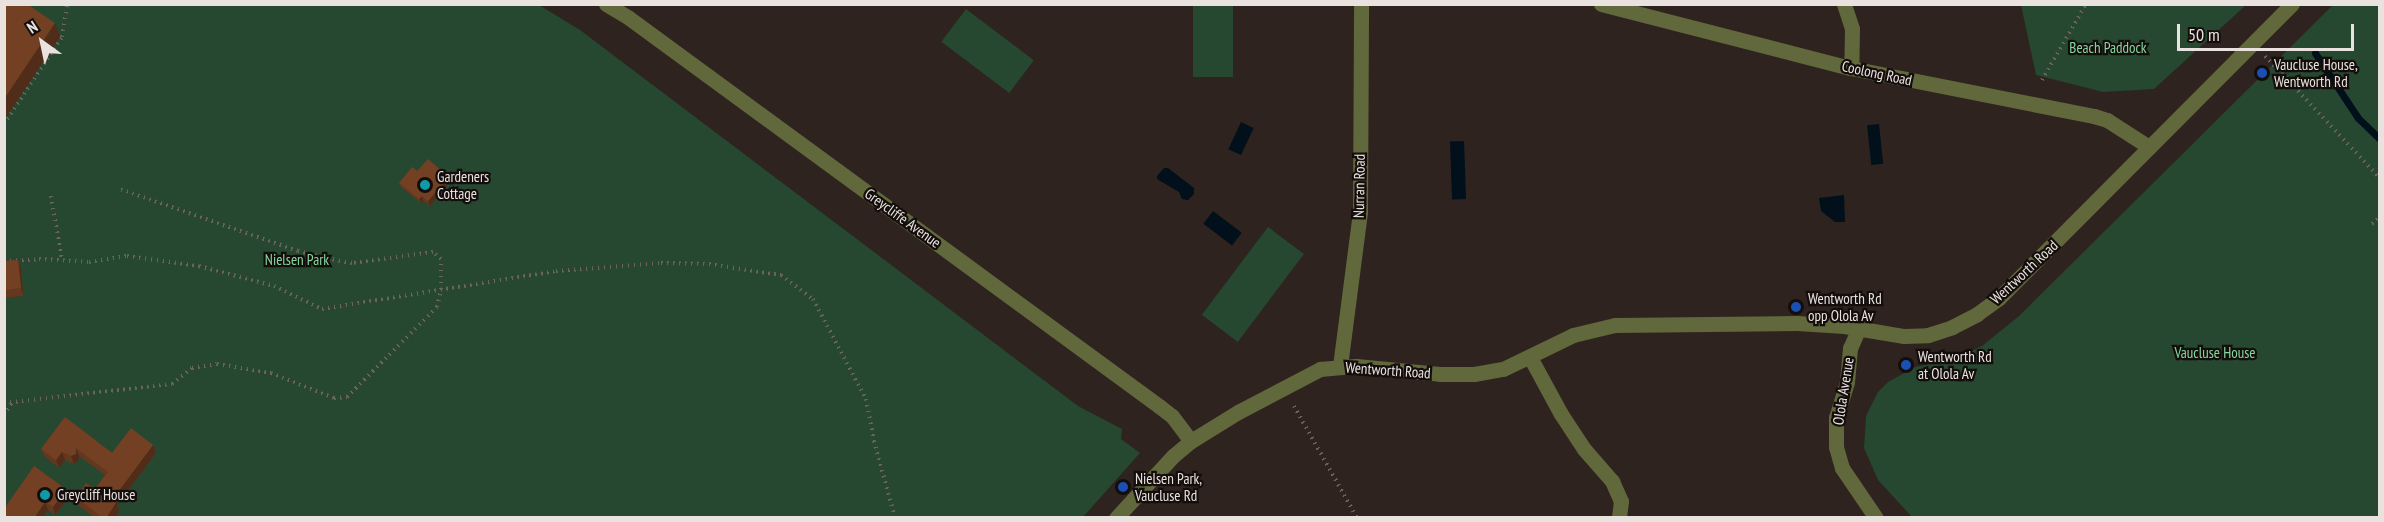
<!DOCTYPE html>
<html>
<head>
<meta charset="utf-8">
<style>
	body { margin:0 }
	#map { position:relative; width:2384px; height:522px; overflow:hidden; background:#2e231e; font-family:"PT Sans Narrow",sans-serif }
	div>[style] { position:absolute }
	.green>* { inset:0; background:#264730; transform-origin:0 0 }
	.water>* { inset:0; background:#01101b; transform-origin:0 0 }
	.stream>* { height:7px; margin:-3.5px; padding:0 3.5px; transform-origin:3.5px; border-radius:3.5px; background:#01101b }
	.path>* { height:4px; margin-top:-2px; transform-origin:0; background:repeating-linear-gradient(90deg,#6c625e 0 1.5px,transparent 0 6px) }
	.minor>* { height:15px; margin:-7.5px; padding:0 7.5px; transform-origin:7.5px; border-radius:7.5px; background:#60683c }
	.tertiary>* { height:15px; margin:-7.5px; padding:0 7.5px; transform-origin:7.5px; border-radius:7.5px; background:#60683c }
	.wall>* { inset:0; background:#64371f }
	.shaded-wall>* { inset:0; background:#512d19 }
	.building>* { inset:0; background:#744024 }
	.dots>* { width:16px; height:16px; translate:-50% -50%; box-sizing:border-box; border:3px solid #130e0c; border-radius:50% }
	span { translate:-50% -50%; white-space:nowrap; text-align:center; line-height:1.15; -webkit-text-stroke:4.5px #130e0c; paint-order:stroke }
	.park-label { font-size:15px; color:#86d79e }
	.poi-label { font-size:15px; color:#eae2df }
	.left { translate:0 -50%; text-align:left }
	.street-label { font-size:15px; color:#eae2df }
	.frame { position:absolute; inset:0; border:6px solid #eae2df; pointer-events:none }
	.north { position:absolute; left:12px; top:12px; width:60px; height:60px; -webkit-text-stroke:4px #130e0c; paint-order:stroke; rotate:327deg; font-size:16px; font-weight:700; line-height:24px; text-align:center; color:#eae2df }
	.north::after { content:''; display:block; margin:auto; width:21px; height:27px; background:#eae2df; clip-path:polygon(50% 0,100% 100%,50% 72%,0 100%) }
	.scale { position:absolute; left:2177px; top:24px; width:177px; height:27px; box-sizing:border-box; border:3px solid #eae2df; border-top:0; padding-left:8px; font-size:18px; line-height:21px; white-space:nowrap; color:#eae2df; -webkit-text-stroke:4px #130e0c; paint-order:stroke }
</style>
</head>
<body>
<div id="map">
	<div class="green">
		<div style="clip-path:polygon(2334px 4px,2379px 5px,2379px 517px,1912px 517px,1878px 480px,1864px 448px,1866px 416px,1878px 392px,1888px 382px,1915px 367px,1953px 360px,1982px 346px,2019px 316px)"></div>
		<div style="clip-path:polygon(4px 5px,539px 5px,580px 30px,1078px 406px,1122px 429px,1121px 439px,1140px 453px,1083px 517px,5px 517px)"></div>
		<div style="left:1193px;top:5px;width:40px;height:72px"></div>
		<div style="clip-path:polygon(2021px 5px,2021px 4px,2246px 5px,2154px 89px,2103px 92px,2036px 75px)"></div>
		<div style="left:966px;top:9px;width:85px;height:41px;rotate:37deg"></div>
		<div style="left:1268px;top:227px;width:45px;height:110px;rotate:37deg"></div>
	</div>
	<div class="water">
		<div style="left:1241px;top:122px;width:14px;height:30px;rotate:25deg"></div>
		<div style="left:1879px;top:124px;width:40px;height:12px;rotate:84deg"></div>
		<div style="left:1464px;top:141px;width:58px;height:14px;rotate:88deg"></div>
		<div style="clip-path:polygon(1164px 168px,1168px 168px,1194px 188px,1194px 194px,1188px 200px,1182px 199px,1179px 192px,1157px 179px,1157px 176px)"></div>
		<div style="clip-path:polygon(1844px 195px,1845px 222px,1835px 222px,1821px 211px,1819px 198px)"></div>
		<div style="left:1213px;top:211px;width:36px;height:16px;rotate:37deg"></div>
	</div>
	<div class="stream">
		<div style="left:2315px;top:53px;width:78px;rotate:56.5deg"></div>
		<div style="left:2358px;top:118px;width:30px;rotate:44deg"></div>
	</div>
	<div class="path">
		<div style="left:2265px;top:56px;width:168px;rotate:46.7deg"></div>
		<div style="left:2042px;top:80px;width:88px;rotate:-59.9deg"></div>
		<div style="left:4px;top:124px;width:105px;rotate:-56.3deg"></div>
		<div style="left:62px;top:37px;width:33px;rotate:-81deg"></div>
		<div style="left:51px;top:196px;width:65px;rotate:80.2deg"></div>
		<div style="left:2372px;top:224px;width:11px;rotate:-41deg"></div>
		<div style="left:4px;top:261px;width:35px;rotate:-3deg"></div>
		<div style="left:39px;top:259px;width:50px;rotate:3.4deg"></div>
		<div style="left:89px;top:262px;width:38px;rotate:-9deg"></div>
		<div style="left:127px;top:256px;width:73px;rotate:7.9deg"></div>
		<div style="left:199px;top:266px;width:78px;rotate:14.9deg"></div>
		<div style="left:274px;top:286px;width:53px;rotate:25.6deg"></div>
		<div style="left:322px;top:309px;width:237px;rotate:-9.2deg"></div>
		<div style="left:556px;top:271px;width:105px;rotate:-4.4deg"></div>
		<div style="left:661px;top:263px;width:48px;rotate:1.2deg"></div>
		<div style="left:709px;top:264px;width:73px;rotate:8.7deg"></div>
		<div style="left:781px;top:275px;width:40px;rotate:37deg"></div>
		<div style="left:813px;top:299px;width:113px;rotate:62.1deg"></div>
		<div style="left:866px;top:399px;width:43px;rotate:79.2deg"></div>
		<div style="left:874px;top:441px;width:80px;rotate:74.7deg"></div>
		<div style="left:4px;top:403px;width:169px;rotate:-6.5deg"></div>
		<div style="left:172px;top:384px;width:26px;rotate:-39deg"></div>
		<div style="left:192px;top:368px;width:25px;rotate:-9deg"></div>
		<div style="left:217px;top:364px;width:55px;rotate:9.5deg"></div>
		<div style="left:271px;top:373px;width:68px;rotate:21.6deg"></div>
		<div style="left:334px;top:398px;width:13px;rotate:-4deg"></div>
		<div style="left:347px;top:397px;width:127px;rotate:-45deg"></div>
		<div style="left:437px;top:307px;width:18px;rotate:-77deg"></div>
		<div style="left:441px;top:289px;width:30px;rotate:-90deg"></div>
		<div style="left:441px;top:259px;width:11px;rotate:-139deg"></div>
		<div style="left:433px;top:252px;width:82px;rotate:172.3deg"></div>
		<div style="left:352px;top:263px;width:12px;rotate:-171deg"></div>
		<div style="left:340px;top:261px;width:43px;rotate:-166.6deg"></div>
		<div style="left:298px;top:251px;width:192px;rotate:-160.8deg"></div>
		<div style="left:1294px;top:406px;width:129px;rotate:60.6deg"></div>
		<div style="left:4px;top:415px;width:15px;rotate:-58deg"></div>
	</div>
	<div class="minor">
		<div style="left:606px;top:4px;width:27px;rotate:31deg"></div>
		<div style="left:629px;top:18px;width:657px;rotate:36.21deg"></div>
		<div style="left:1159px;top:406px;width:16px;rotate:38deg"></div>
		<div style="left:1172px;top:416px;width:31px;rotate:53deg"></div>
		<div style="left:1601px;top:4px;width:258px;rotate:14.4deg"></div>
		<div style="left:1851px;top:68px;width:248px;rotate:11.2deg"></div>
		<div style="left:2094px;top:116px;width:14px;rotate:17deg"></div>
		<div style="left:2107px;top:120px;width:50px;rotate:32.7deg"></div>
		<div style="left:1844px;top:4px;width:26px;rotate:72deg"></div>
		<div style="left:1852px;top:29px;width:39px;rotate:91deg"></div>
		<div style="left:1859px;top:328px;width:22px;rotate:114deg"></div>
		<div style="left:1850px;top:348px;width:34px;rotate:95deg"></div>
		<div style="left:1847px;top:382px;width:37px;rotate:107deg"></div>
		<div style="left:1836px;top:417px;width:30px;rotate:90deg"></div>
		<div style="left:1836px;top:447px;width:22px;rotate:74deg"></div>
		<div style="left:1842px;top:468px;width:60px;rotate:55.8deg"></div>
		<div style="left:1530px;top:357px;width:65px;rotate:61.5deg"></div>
		<div style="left:1561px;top:414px;width:42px;rotate:56.7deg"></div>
		<div style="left:1584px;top:449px;width:43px;rotate:48.8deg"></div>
		<div style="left:1612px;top:481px;width:22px;rotate:66deg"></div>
		<div style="left:1621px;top:501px;width:17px;rotate:97deg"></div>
		<div style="left:1340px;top:366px;width:155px;rotate:-82.6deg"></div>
		<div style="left:1360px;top:212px;width:208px;rotate:-89.7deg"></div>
	</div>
	<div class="tertiary">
		<div style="left:1116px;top:518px;width:84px;rotate:-47.4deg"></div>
		<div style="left:1173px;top:456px;width:23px;rotate:-40deg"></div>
		<div style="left:1191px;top:441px;width:55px;rotate:-31.7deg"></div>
		<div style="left:1238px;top:412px;width:93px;rotate:-27.7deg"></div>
		<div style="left:1320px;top:369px;width:36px;rotate:-5deg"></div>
		<div style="left:1356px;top:366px;width:84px;rotate:5.4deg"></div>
		<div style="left:1440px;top:374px;width:34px"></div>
		<div style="left:1474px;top:374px;width:29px;rotate:-10deg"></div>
		<div style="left:1503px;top:369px;width:78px;rotate:-25.9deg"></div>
		<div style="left:1573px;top:335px;width:43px;rotate:-13.4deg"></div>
		<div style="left:1615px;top:325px;width:182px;rotate:-0.6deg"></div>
		<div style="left:1797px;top:323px;width:47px;rotate:3.7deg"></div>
		<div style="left:1844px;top:326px;width:61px;rotate:9.5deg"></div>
		<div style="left:1904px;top:336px;width:24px;rotate:-2deg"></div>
		<div style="left:1928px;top:335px;width:25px;rotate:-18deg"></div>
		<div style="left:1952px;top:327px;width:28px;rotate:-27deg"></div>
		<div style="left:1977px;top:314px;width:27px;rotate:-36deg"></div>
		<div style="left:1999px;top:298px;width:415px;rotate:-45.1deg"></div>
	</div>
	<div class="wall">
		<div style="clip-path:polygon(417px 171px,444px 175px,443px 176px,448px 184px,430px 206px,423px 200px,421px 203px,401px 187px,399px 183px)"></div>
		<div style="clip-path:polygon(18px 260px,21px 268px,23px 296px,4px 298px,4px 261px)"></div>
		<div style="clip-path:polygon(65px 417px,112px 453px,153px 445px,156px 453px,117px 505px,119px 511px,115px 518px,95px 518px,78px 505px,76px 497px,95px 489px,105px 475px,79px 456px,78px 461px,74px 464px,65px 460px,59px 468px,44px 456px,41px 449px)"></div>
		<div style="clip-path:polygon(69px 497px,55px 515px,48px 510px,42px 518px,4px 518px,4px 509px)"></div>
	</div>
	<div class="shaded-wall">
		<div style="clip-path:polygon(55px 23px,60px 37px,4px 120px,4px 99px)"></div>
		<div style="clip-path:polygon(447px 180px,448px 184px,430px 206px,428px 201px)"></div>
		<div style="clip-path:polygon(422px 196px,423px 200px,421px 203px,419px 199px)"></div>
		<div style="clip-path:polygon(18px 260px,21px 268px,23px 296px,21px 288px)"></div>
		<div style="clip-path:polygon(153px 445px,156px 453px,117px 505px,119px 511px,115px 518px,106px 518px,112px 500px)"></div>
		<div style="clip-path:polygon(76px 448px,79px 456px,78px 461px,74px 464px,71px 456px)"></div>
		<div style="clip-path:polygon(62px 452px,65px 460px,59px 468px,56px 460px)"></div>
		<div style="clip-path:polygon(66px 489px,69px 497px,55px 515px,53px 507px)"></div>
		<div style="clip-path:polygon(45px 502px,48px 510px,42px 518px,34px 518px)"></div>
	</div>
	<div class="building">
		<div style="clip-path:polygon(4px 4px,27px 4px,55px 23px,4px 99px)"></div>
		<div style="clip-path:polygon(428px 159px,442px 171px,440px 174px,447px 180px,428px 201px,422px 196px,419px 199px,399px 183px,412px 167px,417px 171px)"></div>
		<div style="clip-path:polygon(18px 260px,21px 288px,4px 290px,4px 261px)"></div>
		<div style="clip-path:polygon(65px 417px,112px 453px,131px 428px,153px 445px,112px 500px,116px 503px,106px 518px,103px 518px,76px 497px,86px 483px,95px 489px,108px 472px,76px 448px,76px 454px,71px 456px,62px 452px,56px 460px,41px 449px)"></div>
		<div style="clip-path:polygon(34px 466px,66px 489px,53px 507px,45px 502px,34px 518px,11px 518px,10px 517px,4px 518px,4px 509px)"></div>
	</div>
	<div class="dots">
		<div style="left:2262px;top:73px;background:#1a4fb4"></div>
		<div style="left:425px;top:185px;background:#0f9aa8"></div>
		<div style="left:1796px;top:307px;background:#1a4fb4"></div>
		<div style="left:1906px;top:365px;background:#1a4fb4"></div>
		<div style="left:1123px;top:487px;background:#1a4fb4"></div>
		<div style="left:45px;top:495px;background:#0f9aa8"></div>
	</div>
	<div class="park-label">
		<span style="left:2108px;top:48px">Beach Paddock</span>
		<span style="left:297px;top:260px">Nielsen Park</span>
		<span style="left:2215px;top:353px">Vaucluse House</span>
	</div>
	<div class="poi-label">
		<span class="left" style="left:2274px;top:73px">Vaucluse House,<br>Wentworth Rd</span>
		<span class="left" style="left:437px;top:185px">Gardeners<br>Cottage</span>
		<span class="left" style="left:1808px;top:307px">Wentworth Rd<br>opp Olola Av</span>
		<span class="left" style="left:1918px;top:365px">Wentworth Rd<br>at Olola Av</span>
		<span class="left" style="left:1135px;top:487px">Nielsen Park,<br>Vaucluse Rd</span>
		<span class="left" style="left:57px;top:495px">Greycliff House</span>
	</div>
	<div class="street-label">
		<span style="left:1877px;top:73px;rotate:12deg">Coolong Road</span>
		<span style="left:1359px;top:186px;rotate:-89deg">Nurran Road</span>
		<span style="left:903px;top:218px;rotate:36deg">Greycliffe Avenue</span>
		<span style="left:2024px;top:272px;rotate:-43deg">Wentworth Road</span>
		<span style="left:1388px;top:370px;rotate:4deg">Wentworth Road</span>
		<span style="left:1843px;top:391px;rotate:-81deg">Olola Avenue</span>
	</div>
	<div class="frame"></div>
	<div class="north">N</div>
	<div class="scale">50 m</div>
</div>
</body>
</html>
